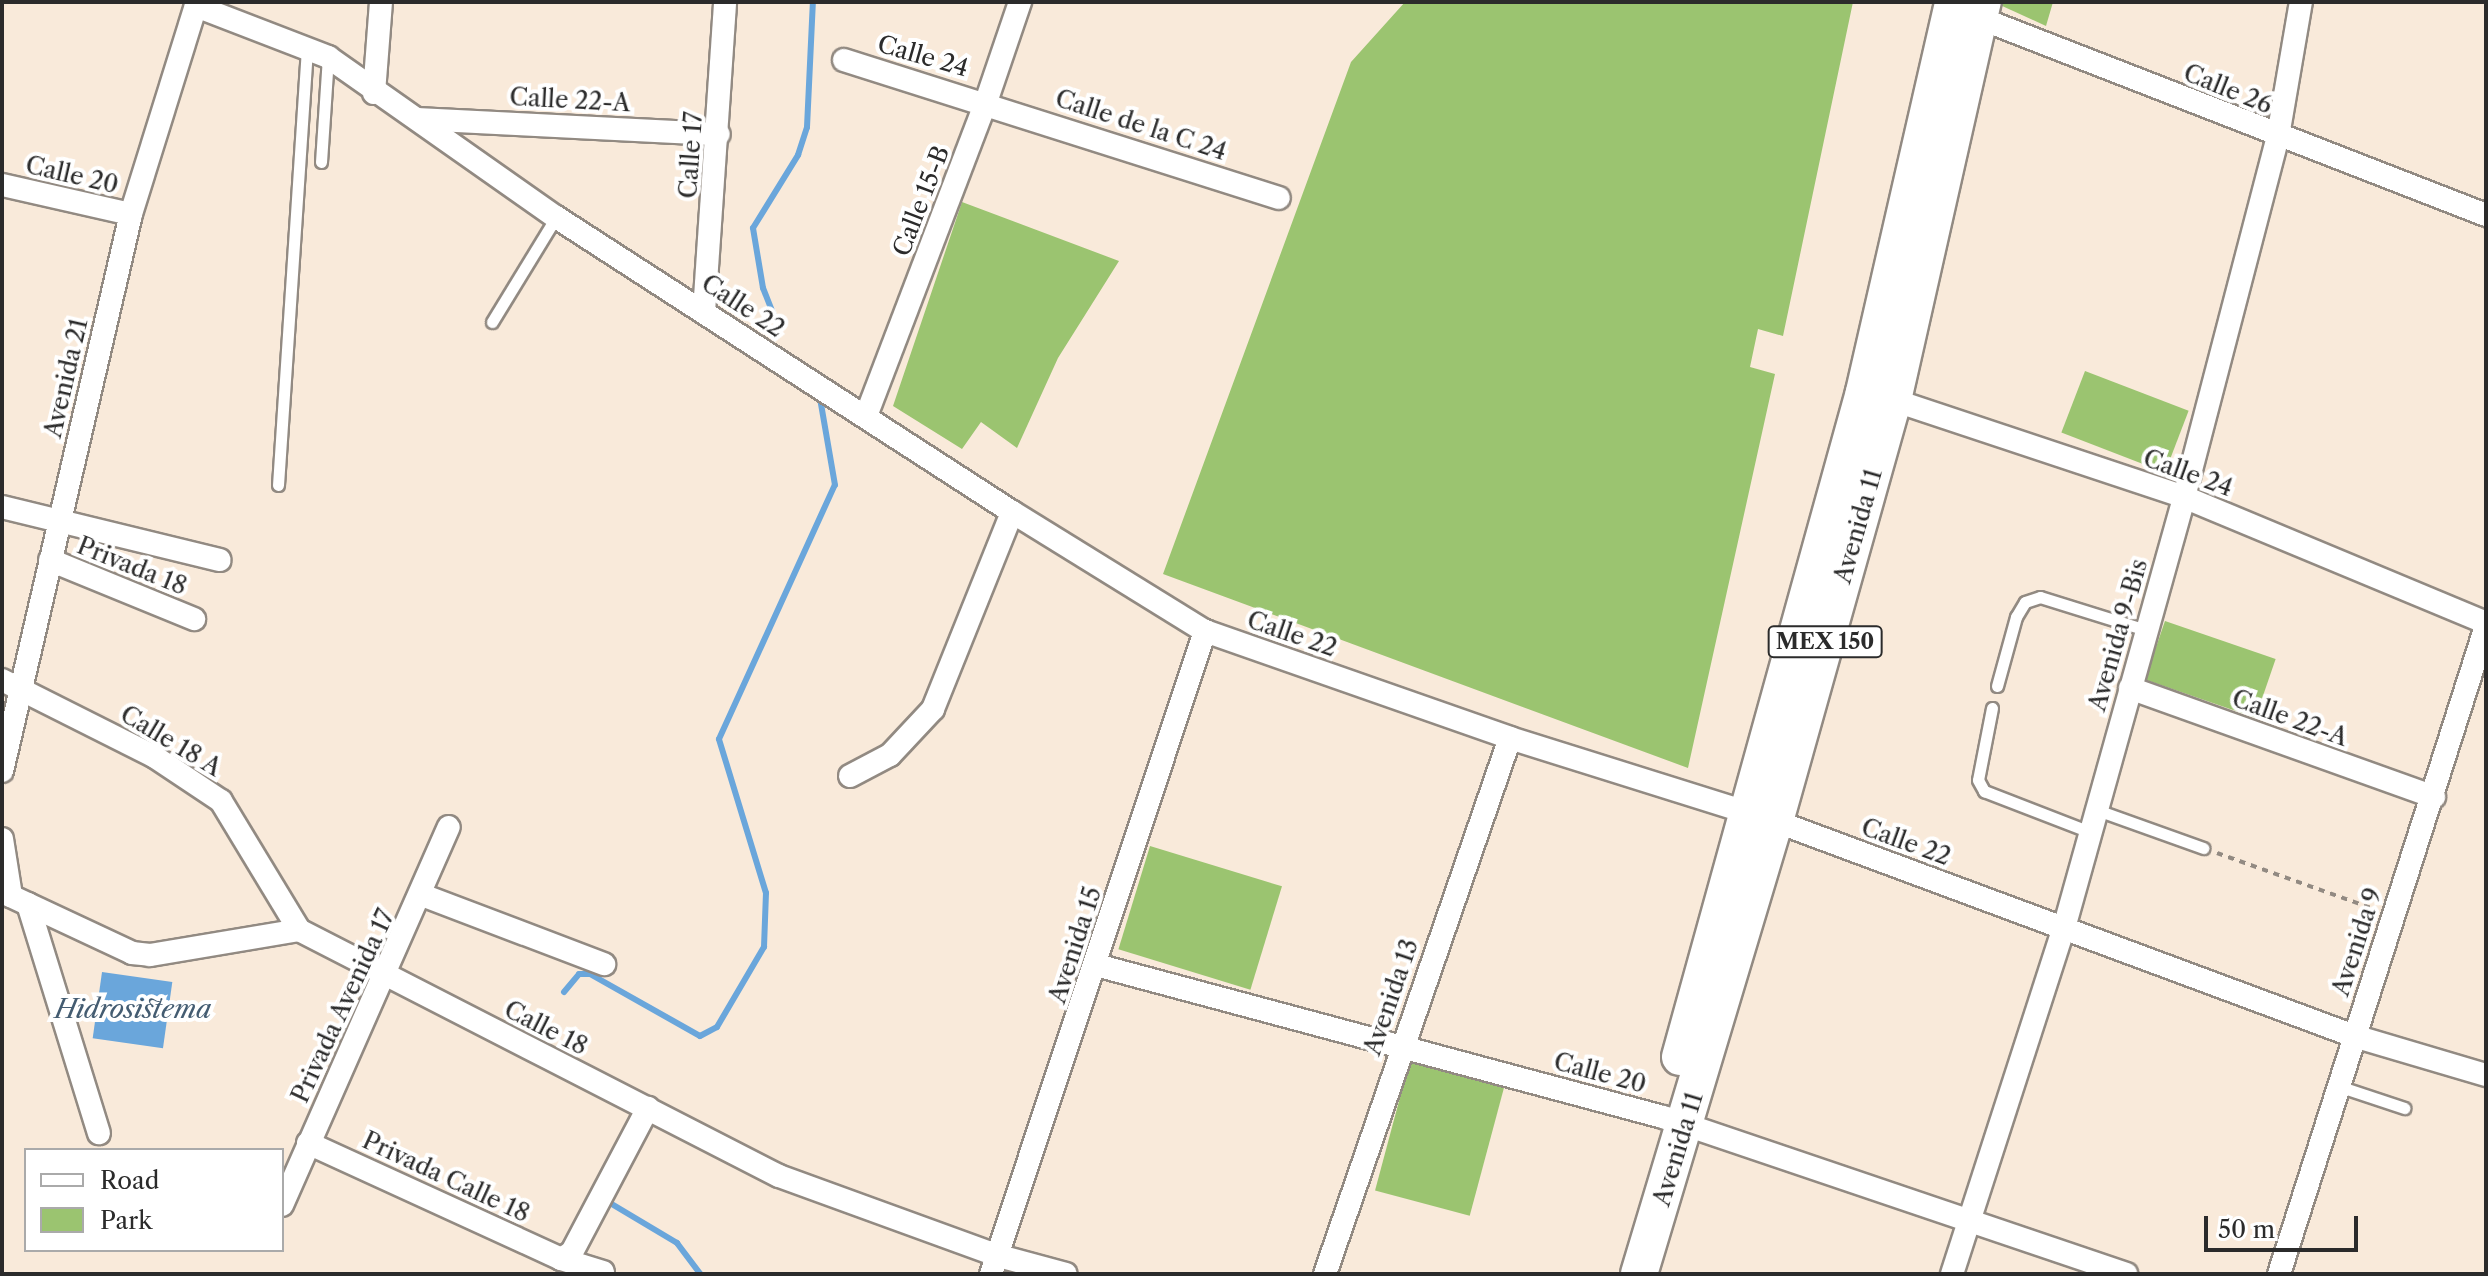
<!DOCTYPE html>
<html>
<head>
<meta charset="utf-8">
<style>
	body { margin:0 }
	#map { position:relative; width:2488px; height:1276px; overflow:hidden; background:#f9eada; font-family:"Libre Caslon Text",serif }
	div>[style] { position:absolute }
	.green>* { inset:0; background:#9bc470; transform-origin:0 0 }
	.water>* { inset:0; background:#6aa6db; transform-origin:0 0 }
	.stream>* { height:6px; margin:-3px; padding:0 3px; transform-origin:3px; border-radius:3px; background:#6aa6db }
	.path>* { height:4px; margin-top:-2px; transform-origin:0; background:repeating-linear-gradient(90deg,#928a82 0 6px,transparent 0 12px) }
	.roads { filter:drop-shadow(2px 0 #928a82) drop-shadow(-2px 0 #928a82) drop-shadow(0 2px #928a82) drop-shadow(0 -2px #928a82) }
	.service>* { height:11px; margin:-5.5px; padding:0 5.5px; transform-origin:5.5px; border-radius:5.5px; background:#fff }
	.minor>* { height:22px; margin:-11px; padding:0 11px; transform-origin:11px; border-radius:11px; background:#fff }
	.primary>* { height:36px; margin:-18px; padding:0 18px; transform-origin:18px; border-radius:18px; background:#fff }
	span { translate:-50% -50%; white-space:nowrap; text-align:center; line-height:1.15; -webkit-text-stroke:8px #fff; paint-order:stroke }
	.shield-label span { padding:2px 6px; background:#fff; border:2px solid; border-radius:6px; -webkit-text-stroke-width:0 }
	.shield-label { font-size:22px; color:#2b2b2b; font-weight:700 }
	.street-label { font-size:24px; color:#2b2b2b }
	.water-label { font-size:26px; color:#445c71; font-style:italic }
	.frame { position:absolute; inset:0; border:4px solid #2b2b2b; pointer-events:none }
	.legend { position:absolute; left:24px; top:1148px; width:260px; height:104px; box-sizing:border-box; background:#fff; border:2px solid #aaa; margin:0; padding:10px 14px; list-style:none; font-size:24px; color:#2b2b2b }
	.legend li { display:flex; align-items:center; gap:16px; height:40px }
	.legend b { width:40px; border:2px solid #aaa }
	.scale { position:absolute; left:2204px; top:1216px; width:154px; height:36px; box-sizing:border-box; border:4px solid #2b2b2b; border-top:0; padding-left:10px; font-size:24px; line-height:28px; white-space:nowrap; color:#2b2b2b; -webkit-text-stroke:6px #fff; paint-order:stroke }
</style>
</head>
<body>
<div id="map">
	<div class="green">
		<div style="clip-path:polygon(1405px 2px,1853px 2px,1783px 336px,1758px 329px,1750px 367px,1775px 374px,1688px 768px,1163px 574px,1351px 62px)"></div>
		<div style="clip-path:polygon(2000px 2px,2053px 2px,2046px 26px,2000px 5px)"></div>
		<div style="clip-path:polygon(962px 202px,1119px 261px,1058px 358px,1017px 448px,981px 422px,962px 449px,893px 406px)"></div>
		<div style="left:2085px;top:371px;width:111px;height:66px;rotate:21deg"></div>
		<div style="left:2165px;top:621px;width:117px;height:62px;rotate:19deg"></div>
		<div style="left:1150px;top:846px;width:138px;height:108px;rotate:17deg"></div>
		<div style="left:1410px;top:1060px;width:98px;height:135px;rotate:15deg"></div>
	</div>
	<div class="water">
		<div style="left:102px;top:972px;width:71px;height:67px;rotate:8deg"></div>
	</div>
	<div class="stream">
		<div style="left:778px;top:326px;width:41px;rotate:-111.5deg"></div>
		<div style="left:763px;top:288px;width:61px;rotate:-99.5deg"></div>
		<div style="left:753px;top:228px;width:86px;rotate:-58.3deg"></div>
		<div style="left:798px;top:155px;width:29px;rotate:-72deg"></div>
		<div style="left:807px;top:127px;width:125px;rotate:-87.3deg"></div>
		<div style="left:564px;top:992px;width:23px;rotate:-50deg"></div>
		<div style="left:579px;top:974px;width:11px"></div>
		<div style="left:590px;top:974px;width:126px;rotate:29.4deg"></div>
		<div style="left:700px;top:1036px;width:19px;rotate:-28deg"></div>
		<div style="left:717px;top:1027px;width:93px;rotate:-59.6deg"></div>
		<div style="left:764px;top:947px;width:54px;rotate:-87.9deg"></div>
		<div style="left:766px;top:893px;width:161px;rotate:-107deg"></div>
		<div style="left:719px;top:739px;width:279px;rotate:-65.5deg"></div>
		<div style="left:835px;top:485px;width:88px;rotate:-99.8deg"></div>
		<div style="left:605px;top:1200px;width:84px;rotate:30.8deg"></div>
		<div style="left:677px;top:1243px;width:39px;rotate:53deg"></div>
	</div>
	<div class="path">
		<div style="left:2217px;top:853px;width:167px;rotate:19.6deg"></div>
	</div>
	<div class="roads">
		<div class="service">
			<div style="left:321px;top:162px;width:105px;rotate:-86.2deg"></div>
			<div style="left:492px;top:322px;width:123px;rotate:-58.6deg"></div>
			<div style="left:278px;top:485px;width:439px;rotate:-86.2deg"></div>
			<div style="left:1997px;top:686px;width:72px;rotate:-74.6deg"></div>
			<div style="left:2016px;top:617px;width:17px;rotate:-59deg"></div>
			<div style="left:2025px;top:602px;width:16px;rotate:-18deg"></div>
			<div style="left:2040px;top:597px;width:111px;rotate:17.3deg"></div>
			<div style="left:1992px;top:708px;width:73px;rotate:101deg"></div>
			<div style="left:1978px;top:780px;width:13px;rotate:61deg"></div>
			<div style="left:1984px;top:791px;width:114px;rotate:21.1deg"></div>
			<div style="left:2097px;top:810px;width:113px;rotate:19.7deg"></div>
			<div style="left:2338px;top:1086px;width:70px;rotate:18.4deg"></div>
		</div>
		<div class="minor">
			<div style="left:196px;top:6px;width:142px;rotate:21.1deg"></div>
			<div style="left:328px;top:57px;width:279px;rotate:35.1deg"></div>
			<div style="left:556px;top:217px;width:543px;rotate:32.9deg"></div>
			<div style="left:1012px;top:512px;width:227px;rotate:31.7deg"></div>
			<div style="left:1205px;top:631px;width:323px;rotate:19.3deg"></div>
			<div style="left:1510px;top:738px;width:278px;rotate:17.4deg"></div>
			<div style="left:1775px;top:821px;width:618px;rotate:20.37deg"></div>
			<div style="left:2354px;top:1036px;width:138px;rotate:16.5deg"></div>
			<div style="left:1969px;top:14px;width:555px;rotate:21.25deg"></div>
			<div style="left:844px;top:60px;width:456px;rotate:17.6deg"></div>
			<div style="left:374px;top:93px;width:91px;rotate:-85.6deg"></div>
			<div style="left:418px;top:119px;width:301px;rotate:2.9deg"></div>
			<div style="left:2px;top:185px;width:132px;rotate:12.7deg"></div>
			<div style="left:704px;top:312px;width:311px;rotate:-86.1deg"></div>
			<div style="left:1881px;top:396px;width:319px;rotate:18.4deg"></div>
			<div style="left:2184px;top:497px;width:327px;rotate:22.6deg"></div>
			<div style="left:866px;top:416px;width:336px;rotate:-69.1deg"></div>
			<div style="left:986px;top:102px;width:106px;rotate:-71.2deg"></div>
			<div style="left:2px;top:507px;width:224px;rotate:13.7deg"></div>
			<div style="left:50px;top:560px;width:156px;rotate:22.3deg"></div>
			<div style="left:2px;top:680px;width:171px;rotate:26.7deg"></div>
			<div style="left:155px;top:757px;width:79px;rotate:33.7deg"></div>
			<div style="left:221px;top:801px;width:151px;rotate:58.8deg"></div>
			<div style="left:2130px;top:688px;width:323px;rotate:19.7deg"></div>
			<div style="left:2px;top:771px;width:572px;rotate:-76.96deg"></div>
			<div style="left:131px;top:214px;width:222px;rotate:-72.7deg"></div>
			<div style="left:850px;top:776px;width:45px;rotate:-27.7deg"></div>
			<div style="left:890px;top:755px;width:63px;rotate:-46.9deg"></div>
			<div style="left:933px;top:709px;width:212px;rotate:-68.1deg"></div>
			<div style="left:2px;top:839px;width:58px;rotate:81deg"></div>
			<div style="left:2px;top:892px;width:144px;rotate:25.1deg"></div>
			<div style="left:132px;top:953px;width:18px;rotate:6deg"></div>
			<div style="left:150px;top:955px;width:151px;rotate:-9.5deg"></div>
			<div style="left:299px;top:930px;width:539px;rotate:27.14deg"></div>
			<div style="left:779px;top:1176px;width:234px;rotate:20deg"></div>
			<div style="left:999px;top:1256px;width:69px;rotate:15deg"></div>
			<div style="left:422px;top:895px;width:195px;rotate:20.8deg"></div>
			<div style="left:28px;top:904px;width:240px;rotate:72.8deg"></div>
			<div style="left:1096px;top:965px;width:587px;rotate:15.01deg"></div>
			<div style="left:1663px;top:1117px;width:489px;rotate:18.7deg"></div>
			<div style="left:308px;top:1143px;width:278px;rotate:24.6deg"></div>
			<div style="left:561px;top:1259px;width:44px;rotate:17.2deg"></div>
			<div style="left:282px;top:1205px;width:413px;rotate:-66.2deg"></div>
			<div style="left:561px;top:1259px;width:13px;rotate:-32deg"></div>
			<div style="left:572px;top:1252px;width:163px;rotate:-62.2deg"></div>
			<div style="left:991px;top:1274px;width:678px;rotate:-71.59deg"></div>
			<div style="left:1325px;top:1274px;width:567px;rotate:-70.96deg"></div>
			<div style="left:1952px;top:1274px;width:364px;rotate:-72.1deg"></div>
			<div style="left:2064px;top:928px;width:447px;rotate:-74.4deg"></div>
			<div style="left:2184px;top:497px;width:373px;rotate:-75.4deg"></div>
			<div style="left:2278px;top:136px;width:136px;rotate:-80.3deg"></div>
			<div style="left:2279px;top:1274px;width:680px;rotate:-72.28deg"></div>
		</div>
		<div class="primary">
			<div style="left:1680px;top:1057px;width:690px;rotate:-74.53deg"></div>
			<div style="left:1864px;top:392px;width:400px;rotate:-77.1deg"></div>
			<div style="left:1639px;top:1274px;width:473px;rotate:-73.3deg"></div>
			<div style="left:1775px;top:821px;width:437px;rotate:-74.3deg"></div>
			<div style="left:1893px;top:400px;width:408px;rotate:-77.3deg"></div>
		</div>
	</div>
	<div class="shield-label">
		<span style="left:1825px;top:642px">MEX 150</span>
	</div>
	<div class="street-label">
		<span style="left:923px;top:56px;rotate:16deg">Calle 24</span>
		<span style="left:2228px;top:89px;rotate:22deg">Calle 26</span>
		<span style="left:570px;top:100px;rotate:3deg">Calle 22-A</span>
		<span style="left:1141px;top:125px;rotate:18deg">Calle de la C 24</span>
		<span style="left:691px;top:155px;rotate:-86deg">Calle 17</span>
		<span style="left:72px;top:175px;rotate:13deg">Calle 20</span>
		<span style="left:921px;top:201px;rotate:-69deg">Calle 15-B</span>
		<span style="left:743px;top:306px;rotate:33deg">Calle 22</span>
		<span style="left:66px;top:378px;rotate:-77deg">Avenida 21</span>
		<span style="left:2188px;top:473px;rotate:20deg">Calle 24</span>
		<span style="left:1858px;top:526px;rotate:-74deg">Avenida 11</span>
		<span style="left:132px;top:566px;rotate:22deg">Privada 18</span>
		<span style="left:1292px;top:634px;rotate:19deg">Calle 22</span>
		<span style="left:2118px;top:635px;rotate:-74deg">Avenida 9-Bis</span>
		<span style="left:2290px;top:718px;rotate:20deg">Calle 22-A</span>
		<span style="left:171px;top:741px;rotate:31deg">Calle 18 A</span>
		<span style="left:1906px;top:842px;rotate:20deg">Calle 22</span>
		<span style="left:2357px;top:942px;rotate:-72deg">Avenida 9</span>
		<span style="left:1075px;top:945px;rotate:-72deg">Avenida 15</span>
		<span style="left:1391px;top:997px;rotate:-71deg">Avenida 13</span>
		<span style="left:343px;top:1006px;rotate:-65deg">Privada Avenida 17</span>
		<span style="left:546px;top:1028px;rotate:27deg">Calle 18</span>
		<span style="left:1600px;top:1073px;rotate:15deg">Calle 20</span>
		<span style="left:1678px;top:1149px;rotate:-73deg">Avenida 11</span>
		<span style="left:446px;top:1177px;rotate:25deg">Privada Calle 18</span>
	</div>
	<div class="water-label">
		<span style="left:133px;top:1010px">Hidrosistema</span>
	</div>
	<div class="frame"></div>
	<ul class="legend">
	<li><b style="height:10px;background:#fff"></b>Road</li>
	<li><b style="height:22px;background:#9bc470"></b>Park</li>
	</ul>
	<div class="scale">50 m</div>
</div>
</body>
</html>
